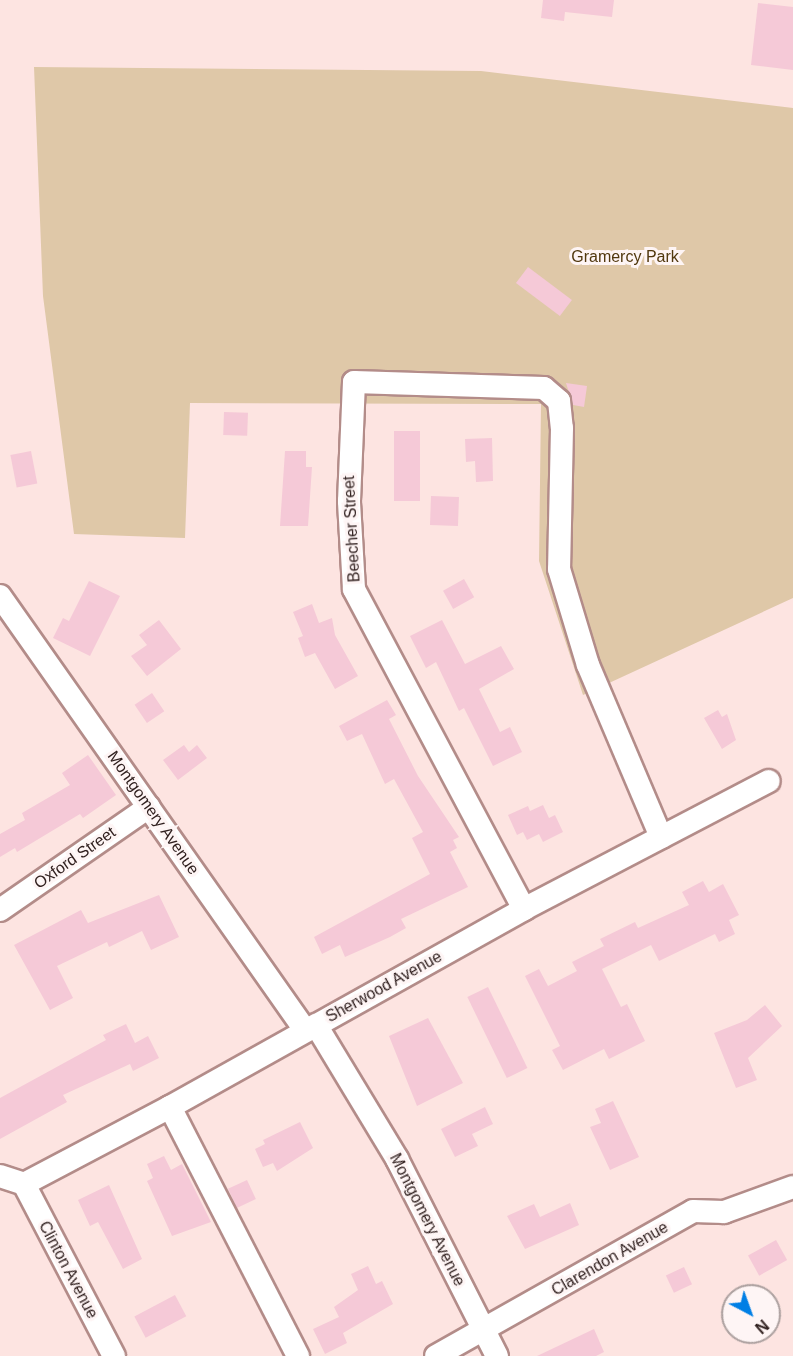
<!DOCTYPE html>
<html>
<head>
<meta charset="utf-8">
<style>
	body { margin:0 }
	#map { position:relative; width:793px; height:1356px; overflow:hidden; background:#fde4e1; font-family:Arial,sans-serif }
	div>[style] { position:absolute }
	.green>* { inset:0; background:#dfc8a8 }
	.building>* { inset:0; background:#f5c9d7; transform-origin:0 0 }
	.roads { filter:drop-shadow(2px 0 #b38c89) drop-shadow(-2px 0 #b38c89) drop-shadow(0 2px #b38c89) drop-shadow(0 -2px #b38c89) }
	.minor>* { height:22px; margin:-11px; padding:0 11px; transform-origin:11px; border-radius:11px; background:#fff }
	span { translate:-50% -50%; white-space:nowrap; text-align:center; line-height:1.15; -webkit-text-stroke:6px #fef5f5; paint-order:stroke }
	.park-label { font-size:16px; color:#51380e }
	.street-label { font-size:16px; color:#30201f }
	.north { position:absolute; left:721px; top:1284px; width:60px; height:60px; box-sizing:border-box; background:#fef5f5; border:2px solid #aca09f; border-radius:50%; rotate:139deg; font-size:16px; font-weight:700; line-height:24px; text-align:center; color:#30201f }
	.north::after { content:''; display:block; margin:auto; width:21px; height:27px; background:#007fe5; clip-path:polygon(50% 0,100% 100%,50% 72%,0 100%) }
</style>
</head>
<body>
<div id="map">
	<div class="green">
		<div style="clip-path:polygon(34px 67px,481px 71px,793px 108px,793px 598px,583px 695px,539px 561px,541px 404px,190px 403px,185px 538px,74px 534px,43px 296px)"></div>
	</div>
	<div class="building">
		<div style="clip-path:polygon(543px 0,614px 0,612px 17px,565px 12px,564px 21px,541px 18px)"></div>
		<div style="clip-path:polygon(758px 3px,793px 7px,793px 70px,751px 65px)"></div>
		<div style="left:528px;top:267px;width:55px;height:20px;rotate:37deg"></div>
		<div style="clip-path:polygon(566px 383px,587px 386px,584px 407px,573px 405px)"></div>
		<div style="left:224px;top:412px;width:24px;height:23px;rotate:2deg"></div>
		<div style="left:394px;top:431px;width:26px;height:70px"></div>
		<div style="clip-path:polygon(492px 438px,493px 481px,476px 482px,475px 461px,466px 462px,465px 439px)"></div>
		<div style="left:31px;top:451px;width:33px;height:21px;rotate:79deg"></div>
		<div style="clip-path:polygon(285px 451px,306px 451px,306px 467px,312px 467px,308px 526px,280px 526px)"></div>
		<div style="left:431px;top:496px;width:28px;height:29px;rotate:2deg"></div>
		<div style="left:464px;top:579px;width:21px;height:24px;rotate:61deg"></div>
		<div style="clip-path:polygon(89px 581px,120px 596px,90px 656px,53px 638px,63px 618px,69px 621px)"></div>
		<div style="clip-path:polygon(312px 604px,319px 623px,332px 618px,335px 635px,358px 676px,335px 689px,315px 653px,305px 657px,298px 638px,303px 636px,293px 612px)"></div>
		<div style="clip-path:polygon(159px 620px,181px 649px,147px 676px,131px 656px,147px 645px,139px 635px)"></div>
		<div style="clip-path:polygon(442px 620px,465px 664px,501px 646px,514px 669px,479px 689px,500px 732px,510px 727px,522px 752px,493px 766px,464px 708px,459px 711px,436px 662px,426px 668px,410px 636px)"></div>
		<div style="left:152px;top:693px;width:22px;height:21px;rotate:56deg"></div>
		<div style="clip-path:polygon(387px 700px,396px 715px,389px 719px,418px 776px,459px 837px,453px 840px,457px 848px,450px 852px,468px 887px,401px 919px,406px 928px,390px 937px,345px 957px,340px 945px,322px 954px,314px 937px,430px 874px,412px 838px,423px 832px,394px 779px,385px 784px,362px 734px,347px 741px,339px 726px)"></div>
		<div style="clip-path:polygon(718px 710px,722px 717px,727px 714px,736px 740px,722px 749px,704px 718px)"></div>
		<div style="clip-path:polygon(184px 745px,189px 752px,197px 745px,207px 758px,178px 780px,163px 760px)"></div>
		<div style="clip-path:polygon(88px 755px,116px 795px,83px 818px,80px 814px,17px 852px,15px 848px,0 857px,0 834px,25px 820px,22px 813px,70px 785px,62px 773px)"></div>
		<div style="clip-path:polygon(543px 805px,549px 818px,555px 815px,563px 832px,543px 842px,539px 834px,527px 840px,523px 832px,517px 835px,508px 815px,528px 806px,530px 811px)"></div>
		<div style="clip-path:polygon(703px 881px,709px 892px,723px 884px,739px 915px,729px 920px,735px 934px,719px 942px,715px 934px,659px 961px,651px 945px,602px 969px,621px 1007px,627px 1004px,645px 1041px,609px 1059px,604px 1049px,563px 1070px,552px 1050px,560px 1046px,525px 976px,539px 969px,548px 986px,577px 971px,572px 962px,604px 946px,600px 939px,635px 922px,638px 928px,689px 905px,682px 892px)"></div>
		<div style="clip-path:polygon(159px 895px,179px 937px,151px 950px,142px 931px,109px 947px,107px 942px,57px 966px,73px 998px,50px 1010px,14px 945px,81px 910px,88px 923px)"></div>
		<div style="left:488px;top:987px;width:90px;height:23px;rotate:64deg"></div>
		<div style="clip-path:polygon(765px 1005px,782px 1026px,748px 1058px,757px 1080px,736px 1088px,714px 1033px,747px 1020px)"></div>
		<div style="clip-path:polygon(428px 1018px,463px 1083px,417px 1106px,389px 1036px)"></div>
		<div style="clip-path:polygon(126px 1024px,135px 1043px,148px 1036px,159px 1058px,133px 1071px,130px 1064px,63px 1095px,67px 1102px,0 1139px,0 1098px,106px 1040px,103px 1035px)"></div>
		<div style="clip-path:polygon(613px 1101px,639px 1157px,610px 1170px,590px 1127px,601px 1123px,595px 1109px)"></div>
		<div style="clip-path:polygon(485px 1107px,493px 1124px,472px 1134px,478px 1146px,455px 1157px,441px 1129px)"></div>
		<div style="clip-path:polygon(300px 1122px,313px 1148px,277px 1171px,273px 1163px,263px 1167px,255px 1149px,265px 1144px,263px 1140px)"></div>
		<div style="clip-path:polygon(164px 1156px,171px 1170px,182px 1164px,211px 1222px,172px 1236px,147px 1181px,153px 1178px,147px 1164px)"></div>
		<div style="left:247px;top:1180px;width:21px;height:21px;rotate:65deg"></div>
		<div style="clip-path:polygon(109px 1185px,142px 1259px,123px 1269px,98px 1222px,90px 1226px,78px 1200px)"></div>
		<div style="clip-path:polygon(570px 1203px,579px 1225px,525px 1249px,507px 1216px,534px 1204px,540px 1217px)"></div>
		<div style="left:776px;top:1240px;width:23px;height:32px;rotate:61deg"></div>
		<div style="clip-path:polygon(368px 1266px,376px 1284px,382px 1281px,393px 1304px,343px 1333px,347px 1343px,325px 1354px,313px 1329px,339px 1317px,334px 1307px,358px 1290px,351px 1274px)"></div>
		<div style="left:684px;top:1267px;width:19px;height:20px;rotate:65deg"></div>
		<div style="left:175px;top:1295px;width:24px;height:46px;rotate:62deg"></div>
		<div style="clip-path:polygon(594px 1329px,604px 1352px,596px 1356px,537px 1356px)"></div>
	</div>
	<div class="roads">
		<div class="minor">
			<div style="left:0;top:596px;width:530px;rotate:54.9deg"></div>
			<div style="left:524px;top:909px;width:362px;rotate:-118deg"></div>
			<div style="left:354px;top:589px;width:88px;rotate:-93.3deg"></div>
			<div style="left:349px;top:501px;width:119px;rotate:-87.6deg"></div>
			<div style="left:354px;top:382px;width:190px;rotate:1.8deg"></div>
			<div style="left:544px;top:388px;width:20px;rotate:41deg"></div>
			<div style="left:559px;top:401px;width:27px;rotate:84deg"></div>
			<div style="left:562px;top:428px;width:141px;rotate:91.2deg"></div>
			<div style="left:559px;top:569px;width:100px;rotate:73.2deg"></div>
			<div style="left:588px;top:665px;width:187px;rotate:67deg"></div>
			<div style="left:0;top:910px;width:181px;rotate:-34.7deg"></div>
			<div style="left:316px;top:1025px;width:157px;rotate:58.8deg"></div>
			<div style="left:397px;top:1159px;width:221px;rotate:63.1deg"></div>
			<div style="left:170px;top:1107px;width:280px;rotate:62.8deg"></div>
			<div style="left:0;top:1176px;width:25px;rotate:18deg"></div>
			<div style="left:24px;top:1184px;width:165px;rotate:-27.8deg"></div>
			<div style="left:170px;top:1107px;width:406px;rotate:-29.2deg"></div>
			<div style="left:524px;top:909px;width:276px;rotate:-27.6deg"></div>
			<div style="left:24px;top:1184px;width:194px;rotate:62.4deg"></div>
			<div style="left:436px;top:1356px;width:295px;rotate:-29.4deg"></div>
			<div style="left:693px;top:1211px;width:31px;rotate:2deg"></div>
			<div style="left:724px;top:1212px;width:73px;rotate:-19.9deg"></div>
		</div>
	</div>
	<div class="park-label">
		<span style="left:625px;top:257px">Gramercy Park</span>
	</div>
	<div class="street-label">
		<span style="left:352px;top:529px;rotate:-93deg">Beecher Street</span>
		<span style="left:153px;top:813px;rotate:55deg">Montgomery Avenue</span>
		<span style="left:75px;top:858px;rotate:-35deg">Oxford Street</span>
		<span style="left:384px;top:987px;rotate:-29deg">Sherwood Avenue</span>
		<span style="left:427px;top:1220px;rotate:63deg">Montgomery Avenue</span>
		<span style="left:610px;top:1259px;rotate:-30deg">Clarendon Avenue</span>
		<span style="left:68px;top:1270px;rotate:62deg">Clinton Avenue</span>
	</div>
	<div class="north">N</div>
</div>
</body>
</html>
